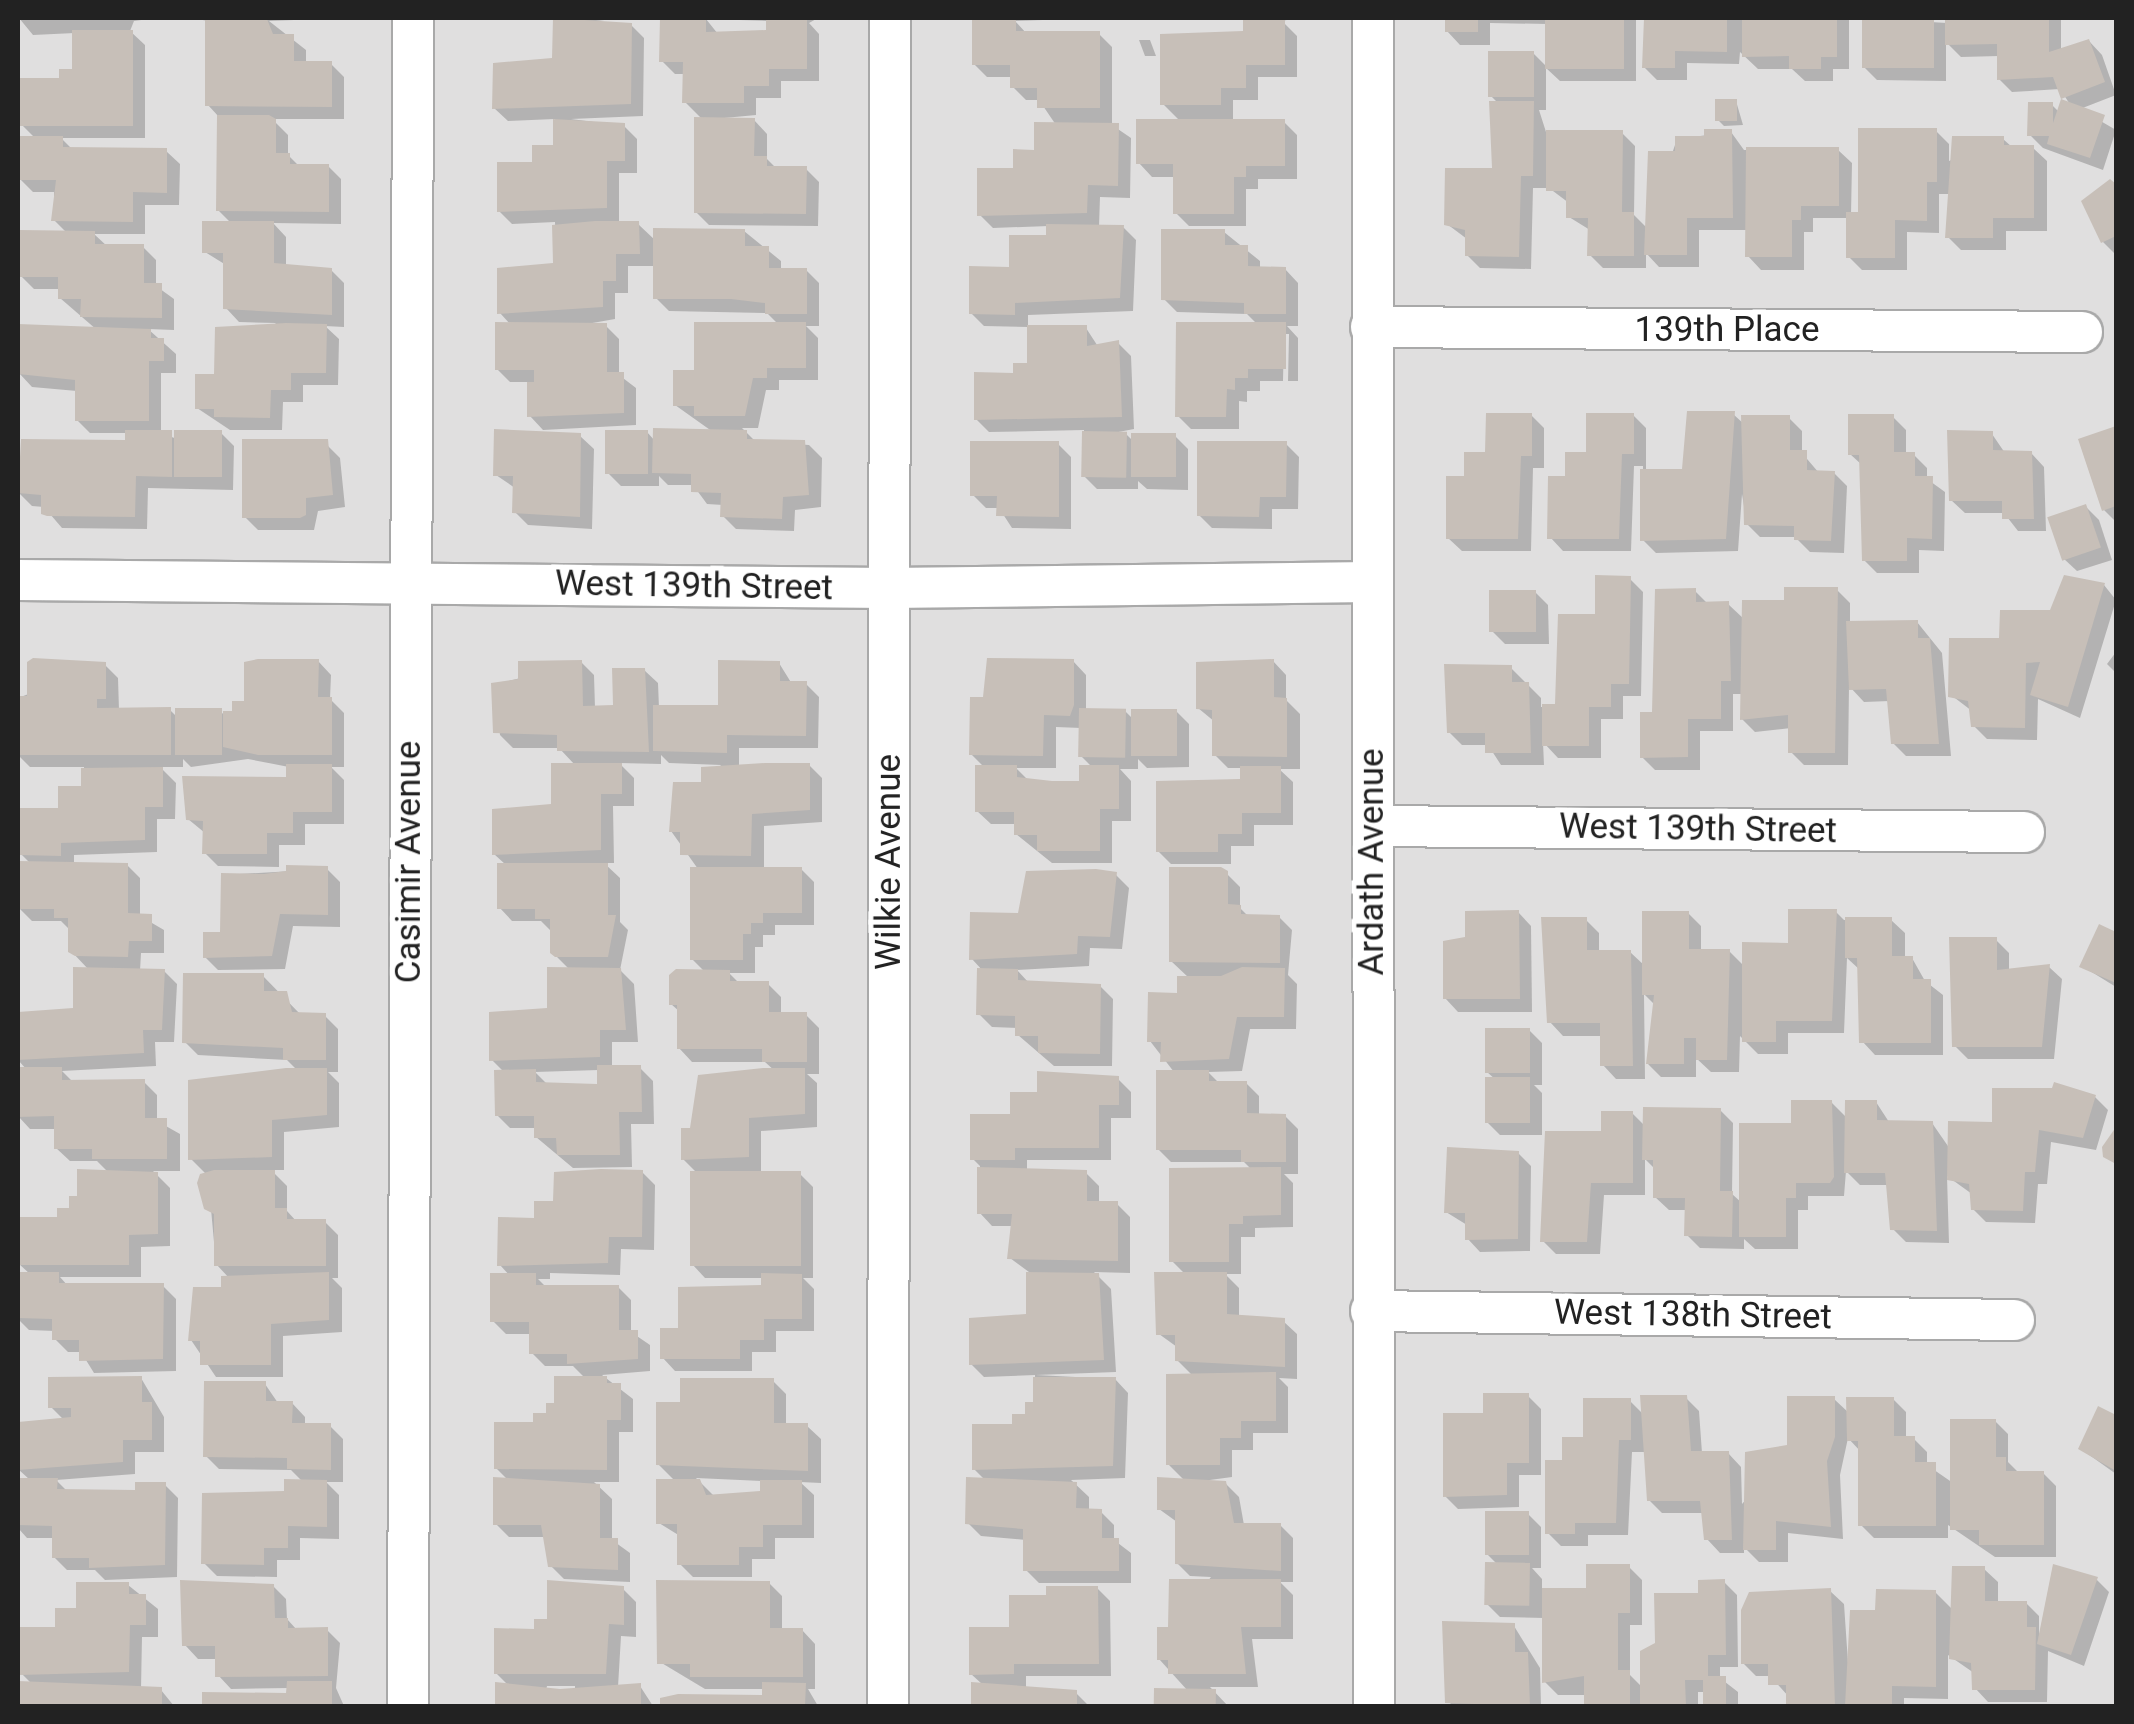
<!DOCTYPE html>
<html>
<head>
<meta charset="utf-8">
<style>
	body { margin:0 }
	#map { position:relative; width:2134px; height:1724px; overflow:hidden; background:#f2efe9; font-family:Roboto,sans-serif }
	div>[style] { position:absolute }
	.residential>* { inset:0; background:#e0dfdf; transform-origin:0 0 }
	.shadow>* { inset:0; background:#0003 }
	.building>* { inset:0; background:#c7bfb8; transform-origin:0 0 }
	.roads { filter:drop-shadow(2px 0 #a9a9a9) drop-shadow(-2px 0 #a9a9a9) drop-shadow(0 2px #a9a9a9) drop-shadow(0 -2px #a9a9a9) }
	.minor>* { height:40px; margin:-20px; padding:0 20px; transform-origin:20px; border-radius:20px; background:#fff }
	span { translate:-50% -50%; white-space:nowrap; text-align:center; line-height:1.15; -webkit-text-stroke:10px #fff; paint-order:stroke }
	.street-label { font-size:35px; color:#222 }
	.frame { position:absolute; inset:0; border:20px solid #222; pointer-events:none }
</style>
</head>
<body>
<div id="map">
	<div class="residential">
		<div style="left:18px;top:18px;width:2098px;height:1688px"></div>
	</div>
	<div class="shadow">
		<div style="clip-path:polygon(19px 18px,156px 18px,134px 21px,130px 31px,145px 45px,145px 138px,61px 138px,73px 150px,166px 151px,180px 164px,179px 205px,145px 205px,145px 234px,94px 234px,108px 247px,143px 247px,156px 260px,156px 286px,174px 299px,174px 330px,148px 329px,176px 354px,176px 373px,161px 373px,161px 433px,177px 439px,221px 433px,234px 446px,233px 490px,148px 488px,147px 529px,62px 528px,44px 507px,32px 506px,18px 492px,128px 443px,128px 433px,90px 433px,77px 420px,77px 391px,32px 387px,19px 373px,97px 330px,60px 298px,60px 289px,34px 289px,21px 276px,67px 233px,54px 220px,54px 192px,33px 192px,20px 179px,35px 138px,22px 125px,75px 72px,75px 33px,33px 35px)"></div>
		<div style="clip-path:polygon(192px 18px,344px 18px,269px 21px,306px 50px,306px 64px,331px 64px,344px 77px,344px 119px,272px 119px,288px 135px,288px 155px,299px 166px,328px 166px,341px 179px,341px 224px,273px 223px,286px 237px,286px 266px,331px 270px,344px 283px,344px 327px,325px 326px,339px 339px,338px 385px,303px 385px,303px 402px,283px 402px,282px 430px,230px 430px,197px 408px,217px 377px,276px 323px,239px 322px,226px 308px,226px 265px,205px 252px,232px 224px,218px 210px,219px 117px,208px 105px,208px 21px)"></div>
		<div style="clip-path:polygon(566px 18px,622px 18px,587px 22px,631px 25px,644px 38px,643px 116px,571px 119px,624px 126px,637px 139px,637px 173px,619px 173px,619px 224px,638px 224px,656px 241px,744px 231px,781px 261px,781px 270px,806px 270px,819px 283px,819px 326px,806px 326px,818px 338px,818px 380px,779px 380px,779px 390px,766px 390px,758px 428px,742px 428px,756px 442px,809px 445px,822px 458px,821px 507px,795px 510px,794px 531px,736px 529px,723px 516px,723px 505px,707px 504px,693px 485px,668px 485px,659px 476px,659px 486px,621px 486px,608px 473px,647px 432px,655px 441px,713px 432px,675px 405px,696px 372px,779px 325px,767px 313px,669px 311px,656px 298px,656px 266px,628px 266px,628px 293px,615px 293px,615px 319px,581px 325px,606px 326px,619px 339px,619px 375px,636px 388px,636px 425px,543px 430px,530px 416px,530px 382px,510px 382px,497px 369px,511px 325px,500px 313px,556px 265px,555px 222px,512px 224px,499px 211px,555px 148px,555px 119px,508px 121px,494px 108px,555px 61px)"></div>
		<div style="clip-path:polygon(evenodd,662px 18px,818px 18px,809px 23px,819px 34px,819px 81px,781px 81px,781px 98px,756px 98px,756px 115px,703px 120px,754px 120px,767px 134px,767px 159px,776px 168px,806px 169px,819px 182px,818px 226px,709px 225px,696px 212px,703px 120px,685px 102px,685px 74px,675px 74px,662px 61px,662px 18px,706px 19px,768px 21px,768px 32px,718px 34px,706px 19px)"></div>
		<div style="clip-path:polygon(983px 18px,1096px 18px,1015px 21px,1027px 34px,1099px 34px,1112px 47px,1112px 125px,1131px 138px,1130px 198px,1100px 197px,1099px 227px,1123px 227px,1136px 240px,1133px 311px,1028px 315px,1028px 327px,984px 326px,971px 313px,1049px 237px,1049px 226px,993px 228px,980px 215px,1056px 125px,1039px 100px,1026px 100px,1013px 87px,1013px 77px,987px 77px,974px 64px)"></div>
		<div style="clip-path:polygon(1190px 18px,1296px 18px,1282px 21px,1297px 36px,1297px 77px,1258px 77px,1258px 100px,1233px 100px,1233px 122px,1284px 122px,1297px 135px,1297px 179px,1258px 179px,1258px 189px,1246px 189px,1246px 226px,1189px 226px,1176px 213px,1176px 177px,1152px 177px,1139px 163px,1180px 121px,1163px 104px,1245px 33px,1245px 20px)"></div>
		<div style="clip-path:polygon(1447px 18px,1636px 18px,1636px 81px,1560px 81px,1546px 68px,1546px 110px,1539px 110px,1546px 132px,1622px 133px,1635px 146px,1634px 215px,1647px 228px,1677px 139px,1731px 132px,1744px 150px,1838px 150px,1852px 163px,1851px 215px,1860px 215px,1936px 131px,1949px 144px,1949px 161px,2003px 139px,2012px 147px,2033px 148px,2047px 161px,2047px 231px,2006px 231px,2006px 250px,1961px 250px,1948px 237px,1951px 194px,1939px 194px,1939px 233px,1907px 232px,1907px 270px,1862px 270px,1849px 257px,1849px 218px,1813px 218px,1813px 232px,1804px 232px,1804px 270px,1761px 270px,1748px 256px,1748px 230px,1699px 230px,1699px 267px,1659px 267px,1646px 253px,1646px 268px,1603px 268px,1590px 255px,1590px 230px,1569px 217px,1569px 203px,1549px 188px,1533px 188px,1531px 269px,1480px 268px,1467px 255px,1467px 239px,1447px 224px,1494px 170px,1498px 103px,1491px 96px,1533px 53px,1547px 67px,1547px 24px,1490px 23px,1490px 45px,1460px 45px,1447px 31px)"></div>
		<div style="clip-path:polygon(1646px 18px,1849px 18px,1849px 69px,1833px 69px,1833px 81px,1805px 81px,1792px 69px,1758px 69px,1740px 52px,1739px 64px,1687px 63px,1687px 80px,1657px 80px,1644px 67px)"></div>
		<div style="clip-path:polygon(1863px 18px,1947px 23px,1947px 18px,2061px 18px,2061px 50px,2089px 41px,2102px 55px,2116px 95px,2080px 109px,2116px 130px,2103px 170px,2043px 148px,2030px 135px,2052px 105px,2059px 112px,2071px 106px,2060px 89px,2012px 92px,1999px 79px,1999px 56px,1961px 57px,1946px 42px,1946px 81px,1877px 80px,1864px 67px)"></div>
		<div style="clip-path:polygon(1139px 40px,1150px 40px,1156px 56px,1145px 56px)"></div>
		<div style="clip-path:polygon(1736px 101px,1743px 125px,1724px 126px,1718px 120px)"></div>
		<div style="clip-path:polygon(2116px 187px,2116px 255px,2103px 242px)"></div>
		<div style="clip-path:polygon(1224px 232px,1260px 261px,1260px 269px,1285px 269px,1298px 283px,1298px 326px,1287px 326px,1298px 338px,1298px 381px,1288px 381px,1289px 334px,1284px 334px,1283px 381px,1260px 381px,1260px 391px,1247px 391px,1247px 402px,1239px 401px,1239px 429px,1191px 429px,1178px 416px,1258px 325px,1247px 314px,1177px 312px,1164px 299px)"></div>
		<div style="clip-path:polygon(1086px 328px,1099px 348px,1118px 343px,1131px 356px,1134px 429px,1108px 434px,1126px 434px,1134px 442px,1175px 436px,1188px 449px,1188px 490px,1147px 489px,1138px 481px,1138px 489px,1097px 489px,1084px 476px,1084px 430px,989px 432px,976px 419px,1016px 376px)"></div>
		<div style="clip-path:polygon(1733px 414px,1744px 424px,1789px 418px,1802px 431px,1802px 453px,1819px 473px,1834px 473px,1847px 486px,1844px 553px,1810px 552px,1795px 537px,1760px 537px,1747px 524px,1742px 494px,1738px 551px,1656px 553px,1643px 540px,1643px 466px,1634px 466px,1631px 551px,1563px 551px,1550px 537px,1568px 479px,1633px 415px,1646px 428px,1646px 471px,1684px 471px)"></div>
		<div style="clip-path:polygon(1531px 415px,1544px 428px,1544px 468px,1533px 468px,1531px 551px,1462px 551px,1448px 538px,1467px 478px)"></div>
		<div style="clip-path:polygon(1893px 417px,1906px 430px,1906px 455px,1914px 455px,1927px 468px,1927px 479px,1945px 492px,1944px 551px,1919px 550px,1919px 573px,1877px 573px,1864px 560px,1862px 465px,1850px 454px)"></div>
		<div style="clip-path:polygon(2116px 429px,2116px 522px,2104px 510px,2082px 440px)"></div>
		<div style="clip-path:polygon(1992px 434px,2005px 453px,2031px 453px,2044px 467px,2046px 531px,2018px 531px,2004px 513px,1965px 513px,1951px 500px)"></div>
		<div style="clip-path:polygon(580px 436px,594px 449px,592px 529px,528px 525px,515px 512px,515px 488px,496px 475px)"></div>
		<div style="clip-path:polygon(1058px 444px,1071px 457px,1071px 529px,1012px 528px,999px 508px,986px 508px,973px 495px)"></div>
		<div style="clip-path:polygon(1286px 444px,1299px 457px,1298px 509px,1272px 509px,1272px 529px,1212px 528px,1199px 515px)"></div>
		<div style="clip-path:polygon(327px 445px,340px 458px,345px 507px,318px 511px,314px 530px,258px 530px,245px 517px)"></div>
		<div style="clip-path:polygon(2086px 507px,2099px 520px,2112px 560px,2077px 571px,2063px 558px)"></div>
		<div style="clip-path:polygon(1630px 579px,1643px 592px,1641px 696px,1623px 696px,1623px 719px,1601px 719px,1601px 758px,1558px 758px,1543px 742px,1544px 765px,1501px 765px,1488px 745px,1462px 745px,1449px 732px,1511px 668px,1541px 698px,1541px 707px,1557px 707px)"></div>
		<div style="clip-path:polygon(2104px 585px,2116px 600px,2080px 718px,2038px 699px,2037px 740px,1987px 739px,1974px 726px,1972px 711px,1951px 695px,2002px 640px)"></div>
		<div style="clip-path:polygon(1837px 590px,1850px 603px,1850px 623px,1917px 622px,1942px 653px,1951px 756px,1906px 756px,1893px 743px,1890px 701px,1864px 702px,1849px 686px,1848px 765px,1804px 765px,1791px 752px,1791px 728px,1755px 732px,1742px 719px,1743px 694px,1733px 694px,1733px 731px,1700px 731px,1700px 770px,1655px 770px,1642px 757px,1695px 591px,1708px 604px,1728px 604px,1745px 620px)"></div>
		<div style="clip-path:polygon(1535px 592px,1548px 605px,1549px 644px,1505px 644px,1492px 631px)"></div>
		<div style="clip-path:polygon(2116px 652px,2116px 673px,2107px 664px)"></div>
		<div style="clip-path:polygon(318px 661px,331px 675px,330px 699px,344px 713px,344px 767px,331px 767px,344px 780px,344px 824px,305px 824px,305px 845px,279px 845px,279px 867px,218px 866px,205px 853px,205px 833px,188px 819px,289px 779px,289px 767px,248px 759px,191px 767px,183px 759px,183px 767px,160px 767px,176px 783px,175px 819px,157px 819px,157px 852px,74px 855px,74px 864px,127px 865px,140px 878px,140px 916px,164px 930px,164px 953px,141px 953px,140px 971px,164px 971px,177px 984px,174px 1042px,155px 1042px,156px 1066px,62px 1071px,74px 1083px,144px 1082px,157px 1095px,157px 1121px,180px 1134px,180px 1171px,153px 1171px,170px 1188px,170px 1246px,141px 1247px,141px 1277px,60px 1277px,68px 1286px,163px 1286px,176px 1299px,176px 1371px,94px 1373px,81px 1352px,68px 1352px,55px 1339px,55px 1331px,29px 1330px,18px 1319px,18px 1274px,30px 1274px,19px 1264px,109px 1173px,97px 1161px,70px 1161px,56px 1148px,56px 1129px,30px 1129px,18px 1116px,18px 1070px,27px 1070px,18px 1060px,18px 1015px,75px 1011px,89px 970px,71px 951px,71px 931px,61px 921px,32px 921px,19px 908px,31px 864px,21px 854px,83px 789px,84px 767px,30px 767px,18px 755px,18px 698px,105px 665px,118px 678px,119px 710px,170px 710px,178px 718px,178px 711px,234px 714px)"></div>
		<div style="clip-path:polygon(evenodd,1073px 661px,1086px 675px,1086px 711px,1125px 711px,1134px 720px,1176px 711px,1189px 724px,1189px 767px,1147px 768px,1138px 759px,1138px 769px,1120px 769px,1131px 781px,1131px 821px,1112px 821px,1112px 863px,1052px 863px,1016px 834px,1016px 824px,991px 824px,977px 811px,984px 767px,971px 754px,985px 700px,1073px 661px,1056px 727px,1081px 728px,1081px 756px,1092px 767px,1081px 783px,1028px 780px,1016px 768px,1056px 768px,1056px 727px)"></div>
		<div style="clip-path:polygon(1273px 661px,1286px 675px,1286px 700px,1300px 714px,1300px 769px,1279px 769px,1293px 782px,1293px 825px,1254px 825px,1254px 846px,1231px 846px,1231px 864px,1171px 864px,1158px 851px,1242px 781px,1242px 768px,1228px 768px,1215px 755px,1215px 722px,1198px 708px)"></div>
		<div style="clip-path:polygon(evenodd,581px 662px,594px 675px,595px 708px,615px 708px,644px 670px,658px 683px,659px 708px,720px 708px,779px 663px,792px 684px,806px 684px,819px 697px,818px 748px,739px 748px,739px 768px,809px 765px,822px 778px,822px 822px,764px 826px,764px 869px,801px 869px,814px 882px,814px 925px,775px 925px,775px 935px,763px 935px,763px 947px,755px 947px,755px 973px,729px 973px,740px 984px,768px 984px,781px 997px,781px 1015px,806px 1015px,819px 1028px,819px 1074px,807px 1074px,817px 1083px,817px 1127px,761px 1131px,761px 1174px,800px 1174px,813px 1187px,813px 1278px,803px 1278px,814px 1289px,814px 1331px,776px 1331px,776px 1352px,752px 1352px,752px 1371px,675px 1371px,662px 1357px,681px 1331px,764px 1288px,764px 1278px,705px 1278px,692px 1264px,698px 1174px,683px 1159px,692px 1131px,776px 1072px,765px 1062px,692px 1062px,679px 1048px,680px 1012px,671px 1004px,707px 974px,692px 959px,698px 869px,671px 831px,721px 765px,669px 763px,661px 755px,661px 764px,619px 763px,634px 778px,634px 806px,613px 806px,614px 863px,604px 863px,620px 878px,620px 922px,628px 930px,620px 970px,634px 984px,638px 1042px,612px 1042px,612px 1068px,640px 1068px,653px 1081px,654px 1124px,631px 1124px,632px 1167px,573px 1168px,536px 1137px,536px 1128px,510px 1128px,497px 1115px,504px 1072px,492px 1060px,549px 1010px,570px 970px,552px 952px,552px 932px,541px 921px,512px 921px,499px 907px,506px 865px,494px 854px,554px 806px,575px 765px,559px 748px,513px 748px,500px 735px,494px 685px,581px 662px,599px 1070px,599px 1087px,548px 1085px,535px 1072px,599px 1070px)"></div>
		<div style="clip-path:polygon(327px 869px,340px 882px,340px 927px,293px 926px,285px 969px,218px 970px,205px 957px,222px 935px,223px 875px)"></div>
		<div style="clip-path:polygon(1226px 873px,1240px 887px,1240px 908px,1249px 917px,1279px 917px,1292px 930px,1288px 975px,1297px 984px,1296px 1029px,1250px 1029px,1242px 1071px,1208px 1072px,1219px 1083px,1246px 1083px,1259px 1096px,1259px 1116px,1285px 1116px,1298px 1129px,1298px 1174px,1284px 1174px,1293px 1183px,1293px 1227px,1255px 1228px,1255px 1237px,1241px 1237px,1241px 1274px,1225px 1274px,1239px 1288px,1239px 1317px,1283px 1321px,1297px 1334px,1297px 1379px,1279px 1378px,1288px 1387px,1288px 1433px,1253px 1433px,1253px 1450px,1232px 1450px,1232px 1477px,1195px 1482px,1225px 1483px,1239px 1497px,1244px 1525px,1280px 1525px,1293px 1538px,1293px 1582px,1280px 1582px,1293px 1595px,1293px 1639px,1252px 1639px,1258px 1687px,1210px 1687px,1228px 1706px,1156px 1706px,1156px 1691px,1188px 1691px,1159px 1659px,1171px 1629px,1211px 1577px,1190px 1576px,1177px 1563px,1177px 1522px,1159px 1509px,1185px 1481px,1168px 1464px,1193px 1376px,1177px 1360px,1177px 1347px,1159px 1334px,1186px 1275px,1172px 1261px,1252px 1170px,1244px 1162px,1171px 1162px,1158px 1149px,1174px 1072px,1150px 1041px,1189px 978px,1171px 961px)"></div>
		<div style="clip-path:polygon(1116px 875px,1129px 888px,1122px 949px,1090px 948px,1089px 966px,1017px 970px,1029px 983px,1100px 986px,1113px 999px,1112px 1066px,1054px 1066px,1018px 1035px,1018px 1028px,992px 1027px,979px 1014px,983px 971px,972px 959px,1020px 915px)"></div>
		<div style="clip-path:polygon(1518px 912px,1531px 926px,1532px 1012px,1458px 1012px,1445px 998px,1467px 939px)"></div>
		<div style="clip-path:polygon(1836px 912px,1844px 920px,1891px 920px,1905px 933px,1905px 958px,1912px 958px,1925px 981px,1943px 995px,1943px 1055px,1875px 1055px,1862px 1041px,1860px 970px,1847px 958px,1844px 1033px,1788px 1033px,1788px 1054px,1758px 1054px,1740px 1036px,1739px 1072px,1711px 1072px,1696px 1058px,1696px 1077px,1661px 1077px,1648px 1064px,1655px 1005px,1644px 994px,1645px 1079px,1616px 1079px,1603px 1065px,1603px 1036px,1563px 1036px,1550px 1022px,1586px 920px,1599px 933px,1599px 952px,1630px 952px,1645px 966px,1688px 913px,1701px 926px,1701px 951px,1729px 951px,1745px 967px,1791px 945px)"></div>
		<div style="clip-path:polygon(2100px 927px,2116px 932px,2116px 987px,2082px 966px)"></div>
		<div style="clip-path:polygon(1996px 940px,2009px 953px,2009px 971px,2049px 967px,2062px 979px,2054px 1059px,1968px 1059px,1955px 1046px)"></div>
		<div style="clip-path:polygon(263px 976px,301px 1015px,325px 1016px,338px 1029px,338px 1072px,328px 1072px,339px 1083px,339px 1127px,284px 1132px,284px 1170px,271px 1170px,287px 1186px,287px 1211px,297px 1222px,325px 1222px,338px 1235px,338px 1278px,332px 1278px,342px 1288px,342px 1332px,283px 1336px,283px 1377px,216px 1377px,191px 1340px,230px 1279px,216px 1264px,208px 1176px,190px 1158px,300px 1073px,287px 1060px,198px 1055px,185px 1042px)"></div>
		<div style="clip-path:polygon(1529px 1030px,1542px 1043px,1542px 1085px,1534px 1085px,1542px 1093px,1542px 1135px,1500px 1135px,1487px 1122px,1496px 1080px,1487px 1072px)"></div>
		<div style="clip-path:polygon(1118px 1079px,1131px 1092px,1131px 1118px,1111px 1118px,1111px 1160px,1027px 1160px,1027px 1171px,1086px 1173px,1099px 1186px,1099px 1204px,1117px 1204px,1130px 1217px,1130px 1273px,1094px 1272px,1111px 1289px,1116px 1372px,1036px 1375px,1115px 1379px,1128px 1393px,1125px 1478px,1071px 1480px,1089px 1497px,1089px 1511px,1100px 1511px,1114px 1525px,1114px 1540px,1131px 1553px,1131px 1583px,1039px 1583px,1026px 1570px,1026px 1540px,981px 1536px,968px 1523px,985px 1480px,974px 1469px,1035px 1405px,1035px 1375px,984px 1377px,971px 1364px,1029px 1316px,1029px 1272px,1010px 1258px,1013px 1226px,992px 1226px,979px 1212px,980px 1166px,973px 1159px,1040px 1094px)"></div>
		<div style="clip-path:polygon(2095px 1097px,2108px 1110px,2096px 1150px,2051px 1142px,2047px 1184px,2038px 1184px,2035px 1223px,1986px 1222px,1973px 1209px,1972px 1194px,1947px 1176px,1949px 1243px,1906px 1242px,1893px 1229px,1889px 1185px,1860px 1185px,1846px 1171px,1844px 1196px,1808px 1196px,1808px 1210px,1798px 1210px,1798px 1249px,1755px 1249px,1744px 1239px,1744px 1249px,1700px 1248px,1687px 1235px,1687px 1210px,1669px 1210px,1655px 1197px,1655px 1169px,1645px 1159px,1645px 1195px,1604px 1195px,1600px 1254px,1556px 1254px,1543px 1241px,1604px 1134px,1632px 1113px,1645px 1126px,1720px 1110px,1733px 1123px,1732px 1194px,1742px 1203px,1793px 1126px,1831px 1102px,1847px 1118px,1876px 1102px,1889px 1122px,1932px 1123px,1950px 1149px,1994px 1124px)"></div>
		<div style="clip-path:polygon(1518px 1153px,1531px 1166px,1530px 1251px,1480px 1252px,1467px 1238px,1467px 1225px,1446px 1212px)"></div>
		<div style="clip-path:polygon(642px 1172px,655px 1185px,654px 1250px,621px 1249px,620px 1275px,550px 1273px,550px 1279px,538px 1279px,546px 1287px,618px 1287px,631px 1300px,631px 1332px,650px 1345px,650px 1371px,602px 1375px,633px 1399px,633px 1432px,619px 1432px,619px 1482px,594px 1482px,612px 1499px,612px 1540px,630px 1553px,630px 1582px,564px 1579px,551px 1566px,546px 1537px,509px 1537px,496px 1524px,508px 1480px,496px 1468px,585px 1378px,573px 1366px,545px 1366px,532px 1353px,532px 1334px,506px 1334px,493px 1321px,510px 1276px,500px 1265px,555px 1203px)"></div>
		<div style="clip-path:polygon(141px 1378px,164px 1417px,164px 1452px,135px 1452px,135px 1474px,56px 1480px,68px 1492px,137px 1492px,165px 1485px,178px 1498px,177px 1577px,105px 1580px,95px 1570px,67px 1570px,54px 1557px,54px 1538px,27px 1538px,18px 1528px,18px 1480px,30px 1480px,18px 1469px,18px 1424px,64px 1420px,51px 1407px)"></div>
		<div style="clip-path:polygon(evenodd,773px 1381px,786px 1394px,786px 1426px,807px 1426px,821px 1439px,821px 1483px,800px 1482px,814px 1495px,814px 1538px,775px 1538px,775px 1559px,752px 1559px,752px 1577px,693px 1577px,680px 1564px,680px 1536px,659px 1523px,675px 1481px,658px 1464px,682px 1404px,773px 1381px,696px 1478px,762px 1481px,762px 1494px,713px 1495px,696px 1478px)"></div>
		<div style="clip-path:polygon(265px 1384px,278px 1403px,292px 1403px,305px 1417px,305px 1426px,330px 1426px,343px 1439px,343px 1482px,326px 1482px,339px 1495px,339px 1539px,300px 1538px,300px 1560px,277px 1560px,277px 1577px,217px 1576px,204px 1563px,303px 1482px,291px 1470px,219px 1469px,206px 1456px)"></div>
		<div style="clip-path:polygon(1528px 1396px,1541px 1409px,1541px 1475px,1519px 1475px,1519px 1507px,1458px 1509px,1445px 1496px,1486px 1416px)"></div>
		<div style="clip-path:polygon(1686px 1398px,1699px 1411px,1702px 1453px,1728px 1453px,1741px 1467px,1742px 1504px,1834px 1399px,1849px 1413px,1893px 1399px,1906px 1412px,1906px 1439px,1914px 1439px,1927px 1452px,1927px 1465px,1953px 1483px,1995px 1421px,2008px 1434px,2008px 1462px,2019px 1473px,2043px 1473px,2056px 1486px,2056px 1557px,1995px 1557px,1948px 1525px,1948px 1538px,1874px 1538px,1861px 1525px,1861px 1452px,1848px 1438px,1840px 1475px,1843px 1539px,1788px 1533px,1788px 1562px,1759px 1562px,1744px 1547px,1744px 1553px,1720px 1553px,1707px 1539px,1704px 1513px,1662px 1513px,1649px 1500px,1646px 1452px,1632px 1452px,1628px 1535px,1588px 1535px,1588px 1546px,1561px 1546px,1548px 1533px,1564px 1463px,1630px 1401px,1644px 1415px)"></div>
		<div style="clip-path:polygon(2099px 1410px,2116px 1416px,2116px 1474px,2081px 1449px)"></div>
		<div style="clip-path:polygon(1528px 1514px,1541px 1527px,1541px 1568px,1532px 1568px,1542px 1579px,1542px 1590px,1589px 1590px,1629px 1567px,1642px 1580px,1642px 1625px,1630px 1625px,1630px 1675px,1642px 1687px,1657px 1644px,1700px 1596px,1724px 1582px,1737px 1595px,1738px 1667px,1720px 1667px,1720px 1678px,1738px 1692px,1738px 1706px,1705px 1706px,1705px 1692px,1698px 1692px,1698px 1706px,1586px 1706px,1586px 1695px,1558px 1695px,1545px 1682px,1544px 1618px,1500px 1617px,1487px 1604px,1498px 1565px,1487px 1554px)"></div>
		<div style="clip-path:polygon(1984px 1569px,1998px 1582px,1998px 1603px,2026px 1603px,2039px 1616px,2039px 1634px,2096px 1579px,2109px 1592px,2084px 1666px,2048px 1651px,2047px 1702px,1988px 1702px,1975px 1688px,1974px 1673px,1948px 1655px,1948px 1699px,1904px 1698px,1904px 1706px,1789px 1706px,1789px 1697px,1770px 1676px,1756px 1676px,1743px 1663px,1830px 1591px,1844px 1604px,1849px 1677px,1878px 1613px,1935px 1592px,1953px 1610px)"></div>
		<div style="clip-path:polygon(183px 1583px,273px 1586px,286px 1599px,287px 1619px,297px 1630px,327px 1630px,340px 1643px,336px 1688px,344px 1706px,204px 1706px,204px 1695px,288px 1695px,289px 1688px,231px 1689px,218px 1675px,218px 1659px,198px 1659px,185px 1645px)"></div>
		<div style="clip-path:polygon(769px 1583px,782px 1596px,782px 1630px,802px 1630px,815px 1644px,815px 1689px,808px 1689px,818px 1706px,662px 1706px,663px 1701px,764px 1697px,764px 1689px,705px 1689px,660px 1662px)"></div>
		<div style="clip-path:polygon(128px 1585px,158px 1609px,158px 1637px,142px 1637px,141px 1689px,161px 1690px,174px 1706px,18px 1706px,18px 1683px,32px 1684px,22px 1674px,58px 1629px)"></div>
		<div style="clip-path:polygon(1097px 1588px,1110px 1601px,1111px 1676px,1026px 1676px,1026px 1690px,1076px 1693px,1089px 1706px,973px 1706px,973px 1684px,982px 1684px,971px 1674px,1011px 1630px,1049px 1598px)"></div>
		<div style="clip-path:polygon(evenodd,623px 1589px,636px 1602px,636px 1637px,621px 1636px,618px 1687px,640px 1686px,653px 1706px,498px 1706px,498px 1685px,509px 1686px,496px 1673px,536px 1631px,623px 1589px,547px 1686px,575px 1686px,575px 1690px,546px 1690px,547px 1686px)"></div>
		<div style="clip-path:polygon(1514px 1626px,1540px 1668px,1541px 1706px,1453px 1706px,1448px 1701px)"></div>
	</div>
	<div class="building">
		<div style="clip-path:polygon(553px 18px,632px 23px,631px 104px,492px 109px,493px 63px,552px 58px)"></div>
		<div style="clip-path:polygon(660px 18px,706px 18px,706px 32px,766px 30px,766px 18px,807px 18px,807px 69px,769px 69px,769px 86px,744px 86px,744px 103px,682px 103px,683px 62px,659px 62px)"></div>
		<div style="clip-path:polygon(972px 18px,1016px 19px,1016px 31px,1100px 31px,1100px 108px,1037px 108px,1037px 88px,1010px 88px,1010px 65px,972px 65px)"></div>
		<div style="left:1445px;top:18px;width:33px;height:14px"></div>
		<div style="left:1545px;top:18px;width:79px;height:51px"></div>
		<div style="clip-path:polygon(1644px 18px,1727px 18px,1727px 52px,1675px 51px,1675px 68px,1642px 68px)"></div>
		<div style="clip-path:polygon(1742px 18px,1837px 18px,1837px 57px,1821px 57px,1821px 69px,1789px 69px,1789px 56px,1742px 57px)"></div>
		<div style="left:1862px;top:18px;width:72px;height:50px"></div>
		<div style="clip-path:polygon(1945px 18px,2049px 18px,2049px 52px,2089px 39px,2105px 82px,2061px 99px,2053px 77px,1997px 80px,1997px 44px,1945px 45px)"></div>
		<div style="clip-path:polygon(205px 19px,267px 19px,273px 34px,294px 34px,294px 61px,332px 61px,332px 107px,205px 106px)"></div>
		<div style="clip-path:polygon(1243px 20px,1285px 20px,1285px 65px,1246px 65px,1246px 88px,1221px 88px,1221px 105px,1160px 105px,1160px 34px,1243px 31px)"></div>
		<div style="clip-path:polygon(72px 30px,133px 30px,133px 126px,19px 126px,20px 78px,59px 78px,59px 69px,72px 69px)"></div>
		<div style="left:1488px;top:51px;width:46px;height:46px"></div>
		<div style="left:1715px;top:99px;width:22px;height:22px"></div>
		<div style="clip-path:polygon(2061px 99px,2105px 115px,2090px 158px,2047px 144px,2049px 136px,2027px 136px,2028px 102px,2053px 102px,2053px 123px)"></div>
		<div style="clip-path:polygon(1489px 101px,1534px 101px,1533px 176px,1521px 176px,1519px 257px,1465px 256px,1465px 230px,1444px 225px,1445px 168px,1492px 168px)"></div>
		<div style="clip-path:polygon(217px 115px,269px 115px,276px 119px,276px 153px,290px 153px,290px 164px,329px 164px,329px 212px,216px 211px)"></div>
		<div style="clip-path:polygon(694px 117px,755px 118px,754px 156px,767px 156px,767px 166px,807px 166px,806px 214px,694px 213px)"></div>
		<div style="clip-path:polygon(553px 119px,625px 123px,625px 161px,607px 161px,607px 208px,497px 212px,497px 162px,532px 162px,532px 145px,553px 145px)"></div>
		<div style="clip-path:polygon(1136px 119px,1285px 119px,1285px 166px,1246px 166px,1246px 177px,1234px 177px,1234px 214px,1173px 214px,1173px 164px,1136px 164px)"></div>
		<div style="clip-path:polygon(1034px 122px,1119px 123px,1118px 186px,1088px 185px,1087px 213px,977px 216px,977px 168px,1013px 168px,1013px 149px,1034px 150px)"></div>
		<div style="clip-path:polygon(1858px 128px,1937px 128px,1937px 182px,1927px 182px,1927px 221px,1895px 220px,1895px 258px,1846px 258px,1846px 212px,1858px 212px)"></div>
		<div style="clip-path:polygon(1704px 129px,1732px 129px,1733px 218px,1687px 218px,1687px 255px,1644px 255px,1648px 151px,1675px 151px,1675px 136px,1704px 136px)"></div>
		<div style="clip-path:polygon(1546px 130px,1623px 130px,1622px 212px,1634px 212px,1634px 256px,1587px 256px,1588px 218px,1566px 218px,1566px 191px,1546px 191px)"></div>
		<div style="clip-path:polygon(18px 136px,63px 136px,63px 147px,167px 148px,167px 193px,133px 192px,133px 222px,51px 221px,56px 180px,18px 180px)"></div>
		<div style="clip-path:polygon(1952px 136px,2004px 136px,2004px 145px,2034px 145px,2034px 218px,1993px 218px,1993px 238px,1945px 238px)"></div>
		<div style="clip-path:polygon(1746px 147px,1839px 147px,1839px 206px,1801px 206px,1801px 220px,1792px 220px,1792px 257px,1745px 257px)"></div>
		<div style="clip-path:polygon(2110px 179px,2116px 184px,2116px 236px,2101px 243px,2081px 201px)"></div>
		<div style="clip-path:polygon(202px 221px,274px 221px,274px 263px,332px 268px,332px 315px,223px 309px,223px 253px,202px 253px)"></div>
		<div style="clip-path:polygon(595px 221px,639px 221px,640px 254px,616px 254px,616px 281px,603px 281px,603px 307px,497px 314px,497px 268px,553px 263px,552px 225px)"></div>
		<div style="clip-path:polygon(1046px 224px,1124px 225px,1120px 298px,1015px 303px,1015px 315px,969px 314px,969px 266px,1009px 267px,1009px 235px,1046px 235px)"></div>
		<div style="clip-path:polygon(653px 228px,745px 229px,745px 246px,769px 246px,769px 268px,807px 268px,807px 314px,765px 314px,765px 303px,731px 299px,653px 299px)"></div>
		<div style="clip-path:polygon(1161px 229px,1225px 229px,1225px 245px,1248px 245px,1248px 266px,1286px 267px,1286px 314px,1244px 314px,1244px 303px,1161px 300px)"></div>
		<div style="clip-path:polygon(19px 230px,95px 231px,95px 244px,144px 244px,144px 283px,162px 283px,162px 318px,80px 317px,81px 299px,58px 299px,58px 277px,19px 277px)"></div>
		<div style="clip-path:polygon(495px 322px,607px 323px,607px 372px,624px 372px,624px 413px,527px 417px,527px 382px,534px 382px,534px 370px,495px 370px)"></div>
		<div style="clip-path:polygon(694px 322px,806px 322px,806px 368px,767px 368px,767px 378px,753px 378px,745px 416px,694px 416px,694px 406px,673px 406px,673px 370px,694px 370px)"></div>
		<div style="clip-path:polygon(1176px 322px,1286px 322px,1286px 369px,1248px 369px,1248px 378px,1235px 378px,1235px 390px,1227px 389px,1226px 417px,1175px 417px)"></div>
		<div style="clip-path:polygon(286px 323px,327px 324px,326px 373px,291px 373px,291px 390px,271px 390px,270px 418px,214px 417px,214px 409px,195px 409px,195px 374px,214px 374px,215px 327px)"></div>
		<div style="clip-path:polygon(18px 324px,151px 329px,151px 338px,164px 338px,164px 361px,149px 361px,149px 421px,75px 421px,75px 380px,18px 374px)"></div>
		<div style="clip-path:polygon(1027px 325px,1087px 325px,1087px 346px,1119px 340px,1122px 417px,974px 420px,974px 372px,1013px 373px,1013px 363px,1027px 363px)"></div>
		<div style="clip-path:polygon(1687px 411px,1735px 411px,1726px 539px,1640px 541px,1640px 469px,1682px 469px)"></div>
		<div style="clip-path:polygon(1486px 413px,1532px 413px,1532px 456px,1521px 456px,1518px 539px,1446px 539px,1446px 476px,1464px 476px,1464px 452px,1485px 452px)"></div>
		<div style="clip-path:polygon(1586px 413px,1634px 413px,1634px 454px,1622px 454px,1619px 539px,1547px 539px,1548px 476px,1565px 476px,1565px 452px,1586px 452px)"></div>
		<div style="clip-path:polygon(1848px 414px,1894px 414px,1894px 452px,1915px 452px,1915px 476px,1933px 476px,1932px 539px,1907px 538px,1907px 561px,1862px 561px,1859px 455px,1848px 455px)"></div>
		<div style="clip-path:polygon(1741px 415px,1790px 415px,1790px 450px,1807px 450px,1807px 470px,1835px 471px,1831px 541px,1794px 540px,1794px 526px,1744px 525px)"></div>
		<div style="clip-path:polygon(2116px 426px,2116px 506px,2102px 511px,2078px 439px)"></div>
		<div style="clip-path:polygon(653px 428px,747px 430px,747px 439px,805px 440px,809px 495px,783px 497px,782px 519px,720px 517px,721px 493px,691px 492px,691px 474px,652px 473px)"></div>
		<div style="clip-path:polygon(494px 429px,581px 433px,580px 517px,512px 513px,513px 476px,493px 476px)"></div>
		<div style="clip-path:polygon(125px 430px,172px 430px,172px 477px,136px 476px,135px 517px,47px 516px,41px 514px,41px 495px,18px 493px,21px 439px,125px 440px)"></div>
		<div style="left:174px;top:430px;width:48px;height:47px"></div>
		<div style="left:605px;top:430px;width:43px;height:44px"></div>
		<div style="clip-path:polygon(1947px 430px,1993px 431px,1993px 450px,2032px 451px,2034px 519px,2002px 519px,2002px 501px,1949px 501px)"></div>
		<div style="left:1082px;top:431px;width:45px;height:46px;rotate:1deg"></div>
		<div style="left:1131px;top:433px;width:45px;height:44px"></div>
		<div style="clip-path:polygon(242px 439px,328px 439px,333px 495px,306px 498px,306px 515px,300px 518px,242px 518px)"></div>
		<div style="clip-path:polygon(970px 441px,1059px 441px,1059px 517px,996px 516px,997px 496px,970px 496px)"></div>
		<div style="clip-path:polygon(1197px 441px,1287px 441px,1286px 497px,1260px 497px,1259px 517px,1197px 516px)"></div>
		<div style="left:2086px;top:504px;width:46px;height:41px;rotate:71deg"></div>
		<div style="clip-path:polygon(1595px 575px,1631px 576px,1629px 684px,1611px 684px,1611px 707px,1589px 707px,1589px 746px,1542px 746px,1542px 704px,1555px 704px,1558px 614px,1595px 614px)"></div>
		<div style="clip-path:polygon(2064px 575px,2105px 583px,2068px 707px,2030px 695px,2040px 662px,2026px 663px,2025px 728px,1971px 727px,1968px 701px,1948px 697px,1949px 638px,1999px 638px,2000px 610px,2050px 610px)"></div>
		<div style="clip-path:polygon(1784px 587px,1838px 587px,1835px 753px,1788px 753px,1788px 715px,1740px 720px,1742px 600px,1784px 600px)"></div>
		<div style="clip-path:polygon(1696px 588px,1696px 602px,1729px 601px,1731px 681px,1721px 681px,1721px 719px,1688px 719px,1688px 757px,1640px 758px,1640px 712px,1652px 712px,1655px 589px)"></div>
		<div style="left:1489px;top:590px;width:47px;height:42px"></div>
		<div style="clip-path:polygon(1918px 620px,1918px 638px,1930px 638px,1939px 744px,1891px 744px,1886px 689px,1849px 690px,1846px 621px)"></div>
		<div style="clip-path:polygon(33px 658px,106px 662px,106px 699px,97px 699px,97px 708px,171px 707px,171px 755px,18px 755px,18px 696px,27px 696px,27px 662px)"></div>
		<div style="clip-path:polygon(987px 658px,1074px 659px,1074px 705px,1070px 716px,1044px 715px,1043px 756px,969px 755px,970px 697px,983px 697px)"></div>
		<div style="clip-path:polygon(258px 659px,319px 659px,318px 697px,332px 697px,332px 755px,258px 755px,223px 747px,223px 711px,232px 711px,232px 701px,244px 701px,244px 662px)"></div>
		<div style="clip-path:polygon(1274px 659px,1274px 697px,1287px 698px,1287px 757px,1212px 756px,1212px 710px,1196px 709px,1196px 662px)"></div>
		<div style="clip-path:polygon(582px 660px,583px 706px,613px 705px,612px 668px,645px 668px,649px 752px,557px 751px,557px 735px,493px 733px,491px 683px,518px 679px,518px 661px)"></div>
		<div style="clip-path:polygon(718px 660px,780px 661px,780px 681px,807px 681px,806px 736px,727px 735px,727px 753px,653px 751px,653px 705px,718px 705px)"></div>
		<div style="clip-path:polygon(1444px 664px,1512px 665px,1512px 682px,1529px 682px,1531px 753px,1485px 753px,1485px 733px,1447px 733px)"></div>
		<div style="left:175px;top:708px;width:47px;height:47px"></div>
		<div style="left:1079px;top:708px;width:47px;height:49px;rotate:1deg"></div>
		<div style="left:1131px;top:709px;width:46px;height:47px"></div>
		<div style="clip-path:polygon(551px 763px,622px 763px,622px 794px,601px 794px,601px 850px,492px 855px,492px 809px,551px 804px)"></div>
		<div style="clip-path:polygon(765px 763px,810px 763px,810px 810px,752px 814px,751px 856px,680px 855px,680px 832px,669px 832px,673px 782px,701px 782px,701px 767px)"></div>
		<div style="clip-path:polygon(286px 764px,332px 764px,332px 812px,293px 812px,293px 833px,267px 833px,267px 854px,202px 854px,203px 821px,186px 820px,182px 776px,286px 777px)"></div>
		<div style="clip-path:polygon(975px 765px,1017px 765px,1017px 777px,1052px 781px,1079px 781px,1079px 765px,1119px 765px,1119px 809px,1100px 809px,1100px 851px,1037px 851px,1037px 835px,1014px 835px,1014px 812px,975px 812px)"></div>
		<div style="clip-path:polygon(1240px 766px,1281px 766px,1281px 813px,1242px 813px,1242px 834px,1218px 834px,1218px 852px,1156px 852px,1156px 781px,1240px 779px)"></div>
		<div style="clip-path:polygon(163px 767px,163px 807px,145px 807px,145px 840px,61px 843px,61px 856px,19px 855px,19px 808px,58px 808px,58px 786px,81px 786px,81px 768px)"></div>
		<div style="clip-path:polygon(18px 861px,128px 863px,128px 913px,152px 914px,152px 941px,129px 941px,128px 957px,75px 956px,68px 952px,68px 918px,54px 918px,54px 909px,18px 909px)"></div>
		<div style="clip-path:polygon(497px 863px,608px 863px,608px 915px,616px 915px,608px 957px,555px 957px,550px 953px,550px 919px,535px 919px,535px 909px,497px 909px)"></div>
		<div style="clip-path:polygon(286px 865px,328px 866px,328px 915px,280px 914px,272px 956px,203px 958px,203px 932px,220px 932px,221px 873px,264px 874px,286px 871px)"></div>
		<div style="clip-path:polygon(690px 867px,802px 867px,802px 913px,763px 913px,763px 923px,751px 923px,751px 934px,743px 934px,743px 960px,690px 960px)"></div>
		<div style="clip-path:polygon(1169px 867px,1221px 867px,1228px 871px,1228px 904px,1241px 905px,1241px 914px,1280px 915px,1280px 963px,1169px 962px)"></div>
		<div style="clip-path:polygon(1096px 869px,1117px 872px,1110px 937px,1078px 936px,1077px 954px,969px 960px,970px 912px,1018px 913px,1026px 871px)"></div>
		<div style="clip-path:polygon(1788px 909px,1837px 909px,1832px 1021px,1776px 1021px,1776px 1042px,1742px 1042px,1742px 942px,1788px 943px)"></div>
		<div style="clip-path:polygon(1519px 910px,1520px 999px,1443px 999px,1443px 941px,1465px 937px,1465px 911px)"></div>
		<div style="clip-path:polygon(1642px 911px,1689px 911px,1689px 949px,1730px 949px,1727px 1060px,1696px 1060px,1696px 1038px,1684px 1038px,1684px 1064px,1646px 1064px,1654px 995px,1642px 995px)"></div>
		<div style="clip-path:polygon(1541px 917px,1587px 917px,1587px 950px,1631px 950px,1633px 1066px,1600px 1066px,1600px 1023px,1547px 1023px)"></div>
		<div style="clip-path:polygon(1845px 917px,1892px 917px,1892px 956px,1913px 956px,1913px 979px,1931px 979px,1931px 1043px,1859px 1043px,1857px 958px,1845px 958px)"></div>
		<div style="clip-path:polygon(2099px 924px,2116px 932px,2116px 983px,2079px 967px)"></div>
		<div style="clip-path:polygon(1949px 937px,1997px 937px,1997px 970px,2050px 964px,2042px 1047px,1952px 1047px)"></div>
		<div style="clip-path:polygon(73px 967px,165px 969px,162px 1030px,143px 1030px,144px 1053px,18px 1060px,18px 1012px,73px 1008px)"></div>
		<div style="clip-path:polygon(547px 967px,621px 968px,626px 1030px,600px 1030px,600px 1057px,489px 1061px,489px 1012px,547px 1008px)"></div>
		<div style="clip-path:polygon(1242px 967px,1285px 968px,1284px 1017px,1237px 1017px,1229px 1059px,1160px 1062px,1161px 1042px,1147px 1042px,1148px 992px,1177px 993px,1177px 976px,1221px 976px)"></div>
		<div style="clip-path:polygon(977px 968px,1018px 969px,1018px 980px,1101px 984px,1100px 1054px,1038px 1053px,1038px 1036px,1015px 1036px,1015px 1016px,976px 1015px)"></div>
		<div style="clip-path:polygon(676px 969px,730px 970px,730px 981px,769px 981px,769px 1012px,807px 1012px,807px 1062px,762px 1062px,762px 1049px,677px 1049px,677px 1005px,669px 1005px,669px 975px)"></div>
		<div style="clip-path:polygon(183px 973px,264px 973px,264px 991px,287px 991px,292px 1012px,326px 1013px,326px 1060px,283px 1060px,283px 1048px,182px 1043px)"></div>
		<div style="left:1485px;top:1028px;width:45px;height:45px"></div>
		<div style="clip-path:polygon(597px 1065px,641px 1065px,642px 1112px,619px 1112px,620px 1155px,557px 1155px,556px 1138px,534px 1138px,534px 1116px,495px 1116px,494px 1070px,536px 1069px,536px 1082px,597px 1084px)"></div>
		<div style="clip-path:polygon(18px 1067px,62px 1067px,62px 1080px,145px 1079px,145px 1118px,167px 1118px,167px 1159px,92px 1159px,92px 1149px,54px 1149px,54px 1116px,18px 1117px)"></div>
		<div style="clip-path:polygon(286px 1068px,327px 1068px,327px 1115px,272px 1120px,272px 1157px,188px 1160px,188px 1080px)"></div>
		<div style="clip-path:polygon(763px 1068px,805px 1068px,805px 1114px,749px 1118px,749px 1157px,681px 1160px,681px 1128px,690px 1128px,698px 1075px)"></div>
		<div style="clip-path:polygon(1156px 1070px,1209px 1070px,1209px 1081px,1247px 1081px,1247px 1113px,1286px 1114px,1286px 1162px,1241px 1162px,1241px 1150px,1156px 1150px)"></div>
		<div style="clip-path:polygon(1037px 1071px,1119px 1076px,1119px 1105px,1099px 1105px,1099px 1148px,1015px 1148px,1015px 1160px,970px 1160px,970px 1114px,1010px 1114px,1010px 1092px,1037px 1092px)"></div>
		<div style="left:1485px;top:1077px;width:45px;height:46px"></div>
		<div style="clip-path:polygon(2054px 1082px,2096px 1095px,2083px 1138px,2039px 1130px,2035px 1172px,2025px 1172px,2023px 1211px,1971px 1210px,1969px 1184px,1947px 1180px,1948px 1121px,1992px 1122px,1992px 1088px,2052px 1088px)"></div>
		<div style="clip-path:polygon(1791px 1100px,1832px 1100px,1834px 1177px,1830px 1183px,1796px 1183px,1796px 1198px,1786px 1198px,1786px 1237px,1739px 1237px,1739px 1123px,1791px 1123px)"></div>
		<div style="clip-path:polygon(1845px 1100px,1877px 1100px,1877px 1120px,1933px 1121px,1937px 1231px,1890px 1230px,1885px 1173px,1844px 1173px)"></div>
		<div style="clip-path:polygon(1643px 1107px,1721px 1108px,1720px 1191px,1733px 1191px,1732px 1237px,1684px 1236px,1685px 1198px,1653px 1198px,1653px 1160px,1642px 1160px)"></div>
		<div style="clip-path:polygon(1601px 1111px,1633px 1111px,1633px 1183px,1591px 1183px,1587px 1242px,1540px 1242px,1545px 1131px,1601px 1131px)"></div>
		<div style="clip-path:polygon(2116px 1127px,2116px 1164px,2103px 1157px,2102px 1147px)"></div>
		<div style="clip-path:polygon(1447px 1147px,1519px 1151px,1518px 1239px,1465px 1240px,1465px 1213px,1444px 1213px)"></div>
		<div style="clip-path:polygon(977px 1167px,1087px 1170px,1087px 1201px,1118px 1201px,1118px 1261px,1007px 1259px,1012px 1214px,977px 1214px)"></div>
		<div style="clip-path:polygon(1281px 1167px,1281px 1215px,1243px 1216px,1243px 1224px,1229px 1224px,1229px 1262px,1169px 1262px,1169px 1168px)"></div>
		<div style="clip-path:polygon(77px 1169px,158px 1172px,158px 1234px,129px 1235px,129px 1265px,18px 1265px,18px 1217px,57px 1217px,57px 1208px,69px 1208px,69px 1196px,77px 1196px)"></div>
		<div style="clip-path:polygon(601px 1169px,643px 1170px,642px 1237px,609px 1237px,608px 1263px,497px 1266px,498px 1217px,534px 1218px,534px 1201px,553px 1201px,554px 1172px)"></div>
		<div style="clip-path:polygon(214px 1170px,275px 1170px,275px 1208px,287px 1208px,287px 1219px,326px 1219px,326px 1266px,214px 1266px,214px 1214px,204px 1209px,197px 1183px,200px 1174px)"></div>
		<div style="left:690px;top:1171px;width:111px;height:95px"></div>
		<div style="clip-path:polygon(18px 1272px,59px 1272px,59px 1283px,164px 1283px,163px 1359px,79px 1361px,79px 1340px,52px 1340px,52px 1319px,18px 1318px)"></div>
		<div style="clip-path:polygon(329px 1272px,329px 1320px,271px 1324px,271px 1365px,200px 1365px,200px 1341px,188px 1341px,193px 1287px,221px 1287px,221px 1276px)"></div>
		<div style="clip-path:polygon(1026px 1272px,1099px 1273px,1104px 1360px,969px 1365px,969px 1318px,1026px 1314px)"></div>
		<div style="clip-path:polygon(1154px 1272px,1227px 1272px,1227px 1314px,1285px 1318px,1285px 1367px,1175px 1361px,1175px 1335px,1156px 1335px)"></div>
		<div style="clip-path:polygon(490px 1273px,536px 1273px,536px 1285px,619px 1285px,619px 1330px,638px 1330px,638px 1359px,567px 1364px,567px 1354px,529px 1354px,529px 1322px,490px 1322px)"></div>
		<div style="clip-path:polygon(761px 1273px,802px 1274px,802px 1319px,764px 1319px,764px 1340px,740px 1340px,740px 1359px,660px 1359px,660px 1328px,678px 1328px,678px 1287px,761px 1285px)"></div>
		<div style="clip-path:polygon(1276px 1372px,1276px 1421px,1241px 1421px,1241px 1438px,1220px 1438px,1220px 1465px,1166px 1465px,1166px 1374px)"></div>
		<div style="clip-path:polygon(142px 1376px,142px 1402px,152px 1402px,152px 1440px,123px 1440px,123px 1462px,18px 1470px,18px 1422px,71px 1417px,71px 1408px,48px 1408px,48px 1377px)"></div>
		<div style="clip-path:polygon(554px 1376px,607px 1376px,607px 1383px,621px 1383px,621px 1420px,607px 1420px,607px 1470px,494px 1469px,494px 1422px,533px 1422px,533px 1413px,546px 1413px,546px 1403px,554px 1403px)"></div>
		<div style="clip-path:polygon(1033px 1377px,1116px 1377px,1113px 1466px,972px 1470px,972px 1424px,1012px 1424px,1012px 1414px,1025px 1414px,1025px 1402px,1033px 1402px)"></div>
		<div style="clip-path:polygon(680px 1378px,774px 1378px,774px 1423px,808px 1423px,808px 1471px,656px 1465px,656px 1402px,680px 1402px)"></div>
		<div style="clip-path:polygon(204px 1381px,266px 1381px,266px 1401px,293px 1401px,292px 1423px,331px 1423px,331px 1470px,287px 1469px,287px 1458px,203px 1457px)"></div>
		<div style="clip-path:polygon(1483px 1393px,1529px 1393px,1529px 1463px,1507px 1463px,1507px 1495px,1443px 1497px,1443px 1413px,1483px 1413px)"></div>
		<div style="clip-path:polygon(1640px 1395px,1687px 1395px,1691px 1451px,1729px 1451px,1732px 1540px,1704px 1540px,1700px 1501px,1647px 1501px)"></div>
		<div style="clip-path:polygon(1787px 1396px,1835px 1396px,1835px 1437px,1827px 1461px,1831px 1527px,1776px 1521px,1776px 1550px,1743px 1550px,1745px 1452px,1787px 1445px)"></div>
		<div style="clip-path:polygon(1846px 1397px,1894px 1397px,1894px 1436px,1915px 1436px,1915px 1462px,1936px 1462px,1936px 1526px,1858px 1526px,1858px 1441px,1847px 1441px)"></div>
		<div style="clip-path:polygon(1583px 1398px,1631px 1398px,1631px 1440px,1619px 1440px,1616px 1523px,1575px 1523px,1575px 1534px,1545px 1534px,1545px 1460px,1562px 1460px,1562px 1437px,1583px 1437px)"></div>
		<div style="clip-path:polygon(2098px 1406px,2116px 1415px,2116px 1471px,2078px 1449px)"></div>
		<div style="clip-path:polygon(1950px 1419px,1996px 1419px,1996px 1457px,2006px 1457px,2006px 1471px,2044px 1471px,2044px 1545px,1979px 1545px,1979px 1530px,1950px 1530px)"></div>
		<div style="clip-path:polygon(493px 1477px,600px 1484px,600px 1538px,618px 1538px,618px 1570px,548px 1567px,541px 1525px,493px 1525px)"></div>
		<div style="clip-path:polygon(966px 1477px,1077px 1482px,1076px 1508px,1102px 1509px,1102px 1538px,1119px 1538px,1119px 1571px,1023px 1571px,1023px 1529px,965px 1524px)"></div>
		<div style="clip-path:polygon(1157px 1477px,1226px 1481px,1234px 1523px,1281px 1523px,1281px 1571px,1175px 1564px,1175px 1510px,1157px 1510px)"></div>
		<div style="clip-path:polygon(18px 1478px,58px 1478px,57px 1489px,135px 1490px,135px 1482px,166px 1482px,165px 1565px,89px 1568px,89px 1558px,52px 1558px,52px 1526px,18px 1525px)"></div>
		<div style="clip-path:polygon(284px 1479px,327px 1480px,327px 1527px,288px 1526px,288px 1548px,264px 1548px,264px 1565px,201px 1564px,202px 1493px,284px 1491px)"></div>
		<div style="clip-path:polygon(656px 1479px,700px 1479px,706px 1495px,760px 1491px,760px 1480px,802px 1480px,802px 1525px,763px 1525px,763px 1547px,739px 1547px,739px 1565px,677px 1565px,677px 1524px,656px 1524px)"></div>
		<div style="left:1485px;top:1511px;width:44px;height:44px"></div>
		<div style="left:1485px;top:1562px;width:45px;height:43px;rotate:1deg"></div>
		<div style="clip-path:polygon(1586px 1564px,1630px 1564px,1630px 1613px,1618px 1613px,1618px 1670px,1630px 1670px,1630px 1706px,1584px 1706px,1584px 1676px,1542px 1683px,1542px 1588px,1586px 1588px)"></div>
		<div style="clip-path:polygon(2053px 1564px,2098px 1577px,2071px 1655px,2037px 1644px)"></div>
		<div style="clip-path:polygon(1952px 1566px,1985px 1566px,1985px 1601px,2027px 1601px,2027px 1627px,2036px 1627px,2035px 1690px,1972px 1690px,1971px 1663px,1949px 1659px)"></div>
		<div style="clip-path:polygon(1169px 1579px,1281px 1579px,1281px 1627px,1241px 1627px,1246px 1674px,1168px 1674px,1168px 1660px,1157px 1660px,1157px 1627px,1168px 1627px)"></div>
		<div style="clip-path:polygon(1725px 1579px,1726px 1655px,1708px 1655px,1708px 1676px,1726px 1676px,1726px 1706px,1703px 1706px,1703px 1680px,1685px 1680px,1686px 1706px,1640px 1706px,1640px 1651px,1655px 1643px,1654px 1593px,1698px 1593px,1698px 1580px)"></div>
		<div style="clip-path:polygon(180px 1580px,274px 1584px,275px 1618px,288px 1618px,288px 1628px,328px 1627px,328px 1676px,215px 1677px,215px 1646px,182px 1646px)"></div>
		<div style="clip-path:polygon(547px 1580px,624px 1586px,624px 1625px,609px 1624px,606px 1674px,494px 1674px,494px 1628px,534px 1629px,534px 1619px,547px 1619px)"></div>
		<div style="clip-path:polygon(656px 1580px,770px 1581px,770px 1628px,803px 1628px,803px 1677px,690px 1677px,690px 1664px,657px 1664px)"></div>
		<div style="clip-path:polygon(76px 1582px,129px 1582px,129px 1594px,146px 1594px,146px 1625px,130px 1625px,129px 1672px,19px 1675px,19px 1627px,55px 1627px,55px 1608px,76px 1608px)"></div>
		<div style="clip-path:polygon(1046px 1586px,1098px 1586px,1099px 1664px,1014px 1664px,1014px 1674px,969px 1675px,969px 1627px,1009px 1627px,1009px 1595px,1046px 1595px)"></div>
		<div style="clip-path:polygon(1831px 1588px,1835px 1706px,1786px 1706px,1786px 1685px,1768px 1685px,1768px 1664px,1741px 1664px,1741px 1610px,1749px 1592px)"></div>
		<div style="clip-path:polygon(1876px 1589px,1936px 1590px,1936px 1687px,1892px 1686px,1892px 1706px,1845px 1706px,1850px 1610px,1875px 1610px)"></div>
		<div style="clip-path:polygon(1442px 1621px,1515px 1623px,1515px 1652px,1528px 1652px,1530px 1706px,1445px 1703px)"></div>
		<div style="clip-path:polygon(18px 1681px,162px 1687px,162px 1706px,18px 1706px)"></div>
		<div style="clip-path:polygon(287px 1681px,332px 1681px,332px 1706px,202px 1706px,202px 1692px,286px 1693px)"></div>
		<div style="clip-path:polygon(495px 1682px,560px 1689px,641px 1683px,641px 1706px,495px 1706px)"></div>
		<div style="clip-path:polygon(762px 1682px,806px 1683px,805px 1706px,660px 1706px,660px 1698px,678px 1694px,762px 1695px)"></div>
		<div style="clip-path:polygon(971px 1682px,1077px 1690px,1077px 1706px,971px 1706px)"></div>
		<div style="left:1154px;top:1688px;width:62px;height:18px;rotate:1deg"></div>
	</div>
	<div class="roads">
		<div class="minor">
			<div style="left:1373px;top:18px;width:1688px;rotate:89.97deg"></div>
			<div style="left:1371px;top:327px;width:711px;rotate:0.4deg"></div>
			<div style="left:18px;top:580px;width:871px;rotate:0.53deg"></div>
			<div style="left:889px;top:588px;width:482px;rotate:-0.7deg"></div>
			<div style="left:1373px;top:826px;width:651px;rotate:0.53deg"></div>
			<div style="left:1371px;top:1311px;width:643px;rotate:0.8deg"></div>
			<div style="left:408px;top:1706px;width:1688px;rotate:-89.83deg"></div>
			<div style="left:888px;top:1706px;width:1688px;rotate:-89.93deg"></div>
		</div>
	</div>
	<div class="street-label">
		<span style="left:1727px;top:330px">139th Place</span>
		<span style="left:694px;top:586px;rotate:1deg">West 139th Street</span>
		<span style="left:1698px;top:829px;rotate:1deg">West 139th Street</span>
		<span style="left:409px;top:862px;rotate:-90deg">Casimir Avenue</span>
		<span style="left:889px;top:862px;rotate:-90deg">Wilkie Avenue</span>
		<span style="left:1372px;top:862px;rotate:-90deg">Ardath Avenue</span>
		<span style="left:1693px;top:1315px;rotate:1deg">West 138th Street</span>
	</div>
	<div class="frame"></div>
</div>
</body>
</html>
